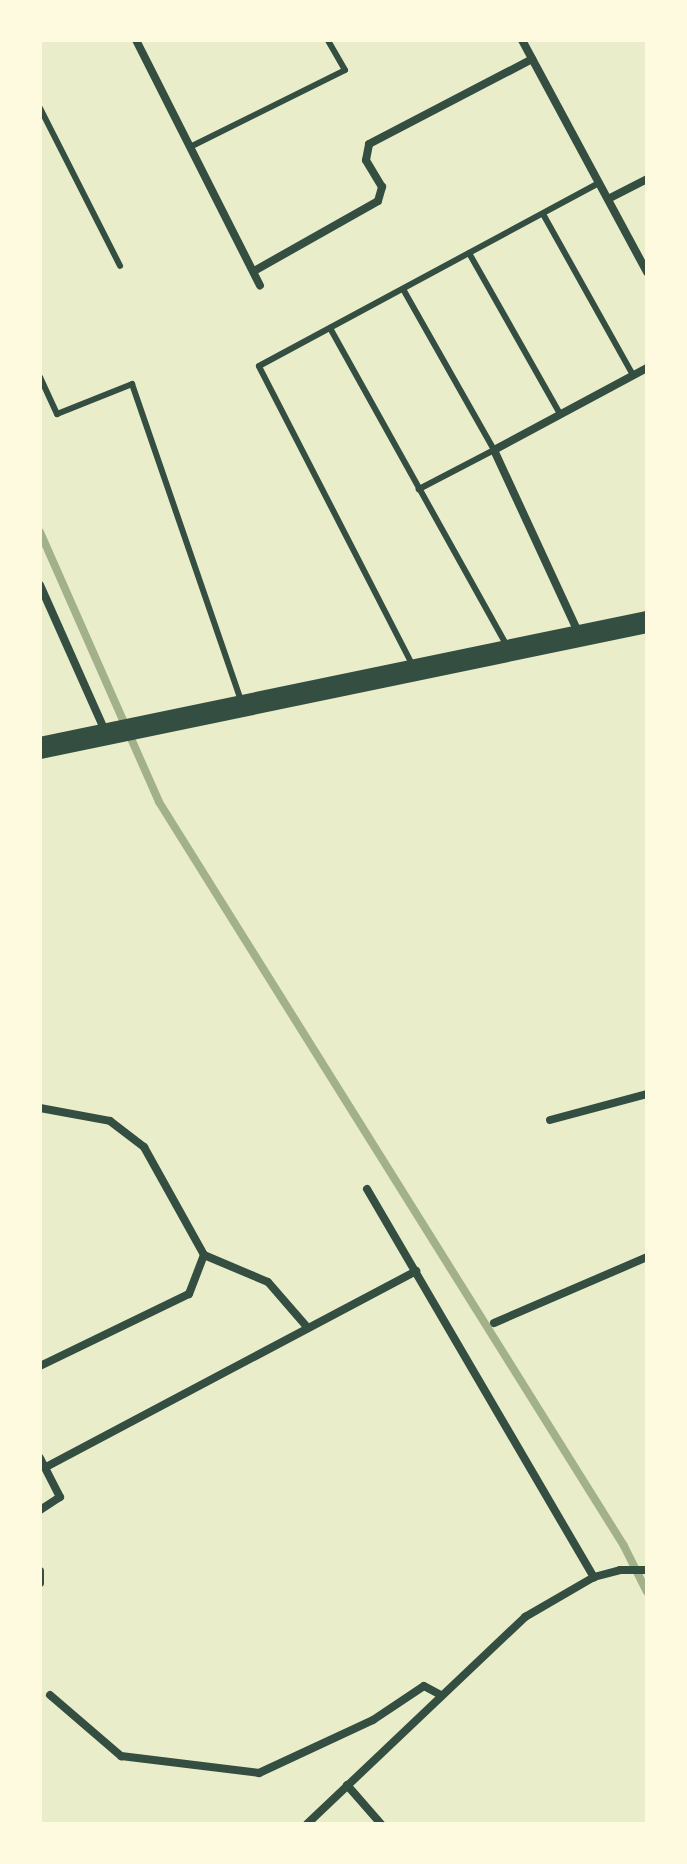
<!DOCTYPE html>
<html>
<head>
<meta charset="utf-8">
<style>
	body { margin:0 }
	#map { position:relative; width:687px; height:1864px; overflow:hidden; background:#e9edc9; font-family:"PT Sans",sans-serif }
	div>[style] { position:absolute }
	.stream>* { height:8px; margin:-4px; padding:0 4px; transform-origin:4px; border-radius:4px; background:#a3b18a }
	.service>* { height:6px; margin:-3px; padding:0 3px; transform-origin:3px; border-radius:3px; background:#344e41 }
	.minor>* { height:8px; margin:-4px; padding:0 4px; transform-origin:4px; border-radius:4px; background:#344e41 }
	.trunk>* { height:22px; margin:-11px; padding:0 11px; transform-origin:11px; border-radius:11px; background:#344e41 }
	span { translate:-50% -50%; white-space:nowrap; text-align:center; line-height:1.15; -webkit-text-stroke:7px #fefae0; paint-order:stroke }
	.frame { position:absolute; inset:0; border:42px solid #fefae0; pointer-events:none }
</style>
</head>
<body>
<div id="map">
	<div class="stream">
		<div style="left:40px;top:532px;width:295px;rotate:66.2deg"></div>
		<div style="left:159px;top:802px;width:877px;rotate:57.99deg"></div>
		<div style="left:624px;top:1546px;width:51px;rotate:63.4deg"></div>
	</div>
	<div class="service">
		<div style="left:40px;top:108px;width:177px;rotate:63.1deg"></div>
		<div style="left:190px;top:147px;width:173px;rotate:-26.4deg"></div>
		<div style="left:345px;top:70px;width:34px;rotate:-120deg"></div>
		<div style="left:543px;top:214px;width:184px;rotate:60.8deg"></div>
		<div style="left:469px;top:253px;width:185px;rotate:60.5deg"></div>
		<div style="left:403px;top:289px;width:185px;rotate:60.5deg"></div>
		<div style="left:494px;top:450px;width:85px;rotate:152.5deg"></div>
		<div style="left:330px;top:328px;width:364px;rotate:60.9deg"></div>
		<div style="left:40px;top:377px;width:41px;rotate:65.3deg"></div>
		<div style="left:57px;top:414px;width:81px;rotate:-21.8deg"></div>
		<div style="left:132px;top:384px;width:335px;rotate:71deg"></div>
		<div style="left:413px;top:666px;width:337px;rotate:-117.2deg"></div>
		<div style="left:259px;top:366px;width:386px;rotate:-28.3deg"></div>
	</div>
	<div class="minor">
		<div style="left:136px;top:40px;width:275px;rotate:63.2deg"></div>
		<div style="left:522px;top:40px;width:264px;rotate:61.7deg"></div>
		<div style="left:608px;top:199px;width:44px;rotate:-27.1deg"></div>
		<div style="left:254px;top:271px;width:142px;rotate:-29.4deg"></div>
		<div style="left:378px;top:201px;width:15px;rotate:-74deg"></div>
		<div style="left:382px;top:187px;width:31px;rotate:-121deg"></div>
		<div style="left:366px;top:160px;width:16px;rotate:-79deg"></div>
		<div style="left:369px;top:144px;width:184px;rotate:-27.5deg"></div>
		<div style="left:40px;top:585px;width:160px;rotate:66deg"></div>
		<div style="left:579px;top:634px;width:203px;rotate:-114.8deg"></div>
		<div style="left:494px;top:450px;width:174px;rotate:-28.2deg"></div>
		<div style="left:40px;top:1108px;width:71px;rotate:10.5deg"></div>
		<div style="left:110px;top:1121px;width:43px;rotate:37.4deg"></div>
		<div style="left:144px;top:1147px;width:124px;rotate:60.9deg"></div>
		<div style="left:204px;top:1255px;width:69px;rotate:22.9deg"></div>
		<div style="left:268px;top:1282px;width:61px;rotate:49deg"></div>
		<div style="left:550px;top:1120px;width:100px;rotate:-15deg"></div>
		<div style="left:367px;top:1189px;width:450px;rotate:59.7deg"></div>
		<div style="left:494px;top:1323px;width:167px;rotate:-23.3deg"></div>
		<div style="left:40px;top:1366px;width:165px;rotate:-25.8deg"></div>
		<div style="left:189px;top:1294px;width:42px;rotate:-69deg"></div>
		<div style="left:40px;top:1458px;width:44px;rotate:62.9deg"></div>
		<div style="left:60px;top:1497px;width:24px;rotate:147deg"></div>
		<div style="left:46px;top:1467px;width:419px;rotate:-27.9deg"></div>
		<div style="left:40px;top:1571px;width:12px;rotate:90deg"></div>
		<div style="left:50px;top:1695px;width:94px;rotate:40.7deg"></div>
		<div style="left:121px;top:1756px;width:139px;rotate:7deg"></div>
		<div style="left:259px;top:1773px;width:126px;rotate:-24.9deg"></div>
		<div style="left:373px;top:1720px;width:61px;rotate:-33.7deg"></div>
		<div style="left:424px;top:1686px;width:19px;rotate:28deg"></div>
		<div style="left:347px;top:1785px;width:52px;rotate:48.9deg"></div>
		<div style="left:307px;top:1824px;width:301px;rotate:-43.5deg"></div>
		<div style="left:525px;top:1617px;width:80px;rotate:-30.1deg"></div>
		<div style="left:594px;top:1577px;width:27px;rotate:-15deg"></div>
		<div style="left:620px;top:1570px;width:27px"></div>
	</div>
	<div class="trunk">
		<div style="left:40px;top:748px;width:620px;rotate:-11.73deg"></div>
	</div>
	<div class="frame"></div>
</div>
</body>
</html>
